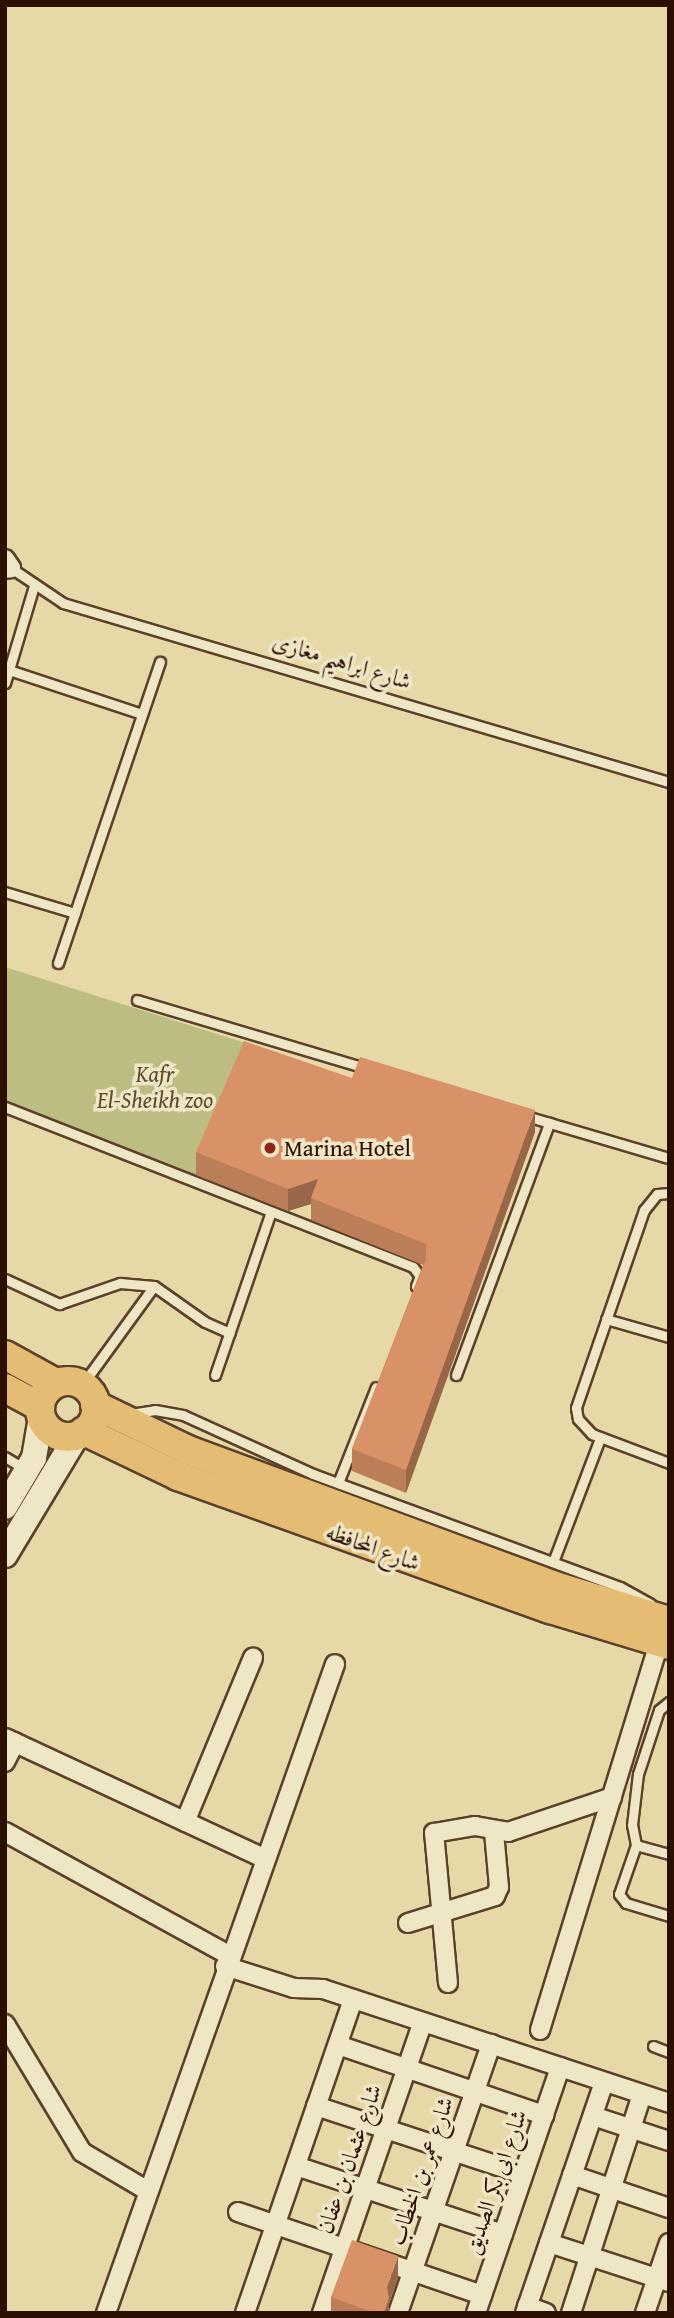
<!DOCTYPE html>
<html>
<head>
<meta charset="utf-8">
<style>
	body { margin:0 }
	#map { position:relative; width:674px; height:2318px; overflow:hidden; background:#e7d8a7; font-family:"Gentium Book Plus",Amiri,serif }
	div>[style] { position:absolute }
	.green>* { inset:0; background:#bcbc83 }
	.roads { filter:drop-shadow(2px 0 #5b412a) drop-shadow(-2px 0 #5b412a) drop-shadow(0 2px #5b412a) drop-shadow(0 -2px #5b412a) }
	.lane>* { height:9px; margin:-4.5px; padding:0 4.5px; transform-origin:4.5px; border-radius:4.5px; background:#efe6c6 }
	.street>* { height:18px; margin:-9px; padding:0 9px; transform-origin:9px; border-radius:9px; background:#efe6c6 }
	.secondary>* { height:24px; margin:-12px; padding:0 12px; transform-origin:12px; border-radius:12px; background:#efe6c6 }
	.primary>* { height:28px; margin:-14px; padding:0 14px; transform-origin:14px; border-radius:14px; background:#e4bc74 }
	.primary>.ring { margin:-14px; padding:0; box-sizing:content-box; background:none; border:28px solid #e4bc74; border-radius:50% }
	.wall>* { inset:0; background:#bb7e59 }
	.shaded-wall>* { inset:0; background:#986648 }
	.building>* { inset:0; background:#d99267 }
	.dots>* { width:19px; height:19px; translate:-50% -50%; box-sizing:border-box; border:4px solid #efe6c6; border-radius:50% }
	span { translate:-50% -50%; white-space:nowrap; text-align:center; line-height:1.15; -webkit-text-stroke:7px #efe6c6; paint-order:stroke }
	.street-label { font-size:23px; color:#2c0f01 }
	.park-label { font-size:23px; color:#5e4c2e; font-style:italic }
	.poi-label { font-size:23px; color:#2c0f01 }
	.left { translate:0 -50%; text-align:left }
	.frame { position:absolute; inset:0; border:7px solid #2c0f01; pointer-events:none }
</style>
</head>
<body>
<div id="map">
	<div class="green">
		<div style="clip-path:polygon(5px 967px,252px 1045px,194px 1179px,5px 1103px)"></div>
	</div>
	<div class="roads">
		<div class="lane">
			<div style="left:11px;top:568px;width:63px;rotate:33.9deg"></div>
			<div style="left:63px;top:603px;width:632px;rotate:16.46deg"></div>
			<div style="left:9px;top:670px;width:140px;rotate:18.3deg"></div>
			<div style="left:5px;top:683px;width:101px;rotate:-73.4deg"></div>
			<div style="left:5px;top:892px;width:73px;rotate:16.7deg"></div>
			<div style="left:58px;top:963px;width:318px;rotate:-71.3deg"></div>
			<div style="left:137px;top:1000px;width:238px;rotate:16.6deg"></div>
			<div style="left:5px;top:1107px;width:438px;rotate:21.4deg"></div>
			<div style="left:413px;top:1267px;width:11px;rotate:52deg"></div>
			<div style="left:420px;top:1276px;width:11px;rotate:112deg"></div>
			<div style="left:526px;top:1116px;width:149px;rotate:16.4deg"></div>
			<div style="left:669px;top:1193px;width:12px;rotate:175deg"></div>
			<div style="left:657px;top:1194px;width:21px;rotate:129deg"></div>
			<div style="left:644px;top:1210px;width:209px;rotate:109deg"></div>
			<div style="left:576px;top:1408px;width:11px;rotate:80deg"></div>
			<div style="left:578px;top:1419px;width:21px;rotate:47deg"></div>
			<div style="left:592px;top:1434px;width:82px;rotate:20.6deg"></div>
			<div style="left:5px;top:1279px;width:60px;rotate:24.8deg"></div>
			<div style="left:59px;top:1304px;width:65px;rotate:-19deg"></div>
			<div style="left:120px;top:1283px;width:34px;rotate:5deg"></div>
			<div style="left:154px;top:1286px;width:62px;rotate:35.2deg"></div>
			<div style="left:205px;top:1322px;width:27px;rotate:24deg"></div>
			<div style="left:606px;top:1319px;width:66px;rotate:15.9deg"></div>
			<div style="left:215px;top:1375px;width:170px;rotate:-71.1deg"></div>
			<div style="left:456px;top:1375px;width:269px;rotate:-69.7deg"></div>
			<div style="left:82px;top:1385px;width:122px;rotate:-54deg"></div>
			<div style="left:130px;top:1414px;width:25px;rotate:-9deg"></div>
			<div style="left:155px;top:1410px;width:28px;rotate:10deg"></div>
			<div style="left:183px;top:1415px;width:143px;rotate:24.4deg"></div>
			<div style="left:313px;top:1474px;width:327px;rotate:20.2deg"></div>
			<div style="left:620px;top:1587px;width:35px;rotate:29deg"></div>
			<div style="left:5px;top:1457px;width:23px;rotate:31deg"></div>
			<div style="left:338px;top:1483px;width:103px;rotate:-68.4deg"></div>
			<div style="left:553px;top:1562px;width:133px;rotate:-69.2deg"></div>
			<div style="left:636px;top:1845px;width:20px;rotate:-101deg"></div>
			<div style="left:632px;top:1825px;width:51px;rotate:-83.3deg"></div>
			<div style="left:638px;top:1774px;width:67px;rotate:-71.8deg"></div>
			<div style="left:659px;top:1710px;width:13px;rotate:-39deg"></div>
			<div style="left:669px;top:1854px;width:34px;rotate:-165deg"></div>
			<div style="left:636px;top:1845px;width:52px;rotate:109.1deg"></div>
			<div style="left:619px;top:1894px;width:11px;rotate:52deg"></div>
			<div style="left:626px;top:1903px;width:45px;rotate:16.8deg"></div>
			<div style="left:653px;top:2046px;width:17px;rotate:21deg"></div>
		</div>
		<div class="street">
			<div style="left:5px;top:559px;width:11px;rotate:56deg"></div>
			<div style="left:11px;top:568px;width:6px;rotate:171deg"></div>
			<div style="left:5px;top:1738px;width:285px;rotate:24.9deg"></div>
			<div style="left:5px;top:1762px;width:22px;rotate:-63deg"></div>
			<div style="left:185px;top:1822px;width:178px;rotate:-67.5deg"></div>
			<div style="left:5px;top:1832px;width:256px;rotate:28.8deg"></div>
			<div style="left:408px;top:1923px;width:91px;rotate:-17.2deg"></div>
			<div style="left:495px;top:1896px;width:10px;rotate:-66deg"></div>
			<div style="left:499px;top:1887px;width:55px;rotate:-95.2deg"></div>
			<div style="left:225px;top:1966px;width:72px;rotate:17.7deg"></div>
			<div style="left:294px;top:1988px;width:29px;rotate:2deg"></div>
			<div style="left:323px;top:1989px;width:364px;rotate:18.2deg"></div>
			<div style="left:448px;top:1983px;width:151px;rotate:-95.3deg"></div>
			<div style="left:434px;top:1833px;width:42px;rotate:-9.7deg"></div>
			<div style="left:475px;top:1826px;width:34px;rotate:10deg"></div>
			<div style="left:508px;top:1832px;width:110px;rotate:-18.6deg"></div>
			<div style="left:5px;top:2024px;width:149px;rotate:59deg"></div>
			<div style="left:82px;top:2152px;width:77px;rotate:30.6deg"></div>
			<div style="left:540px;top:2030px;width:406px;rotate:-72.9deg"></div>
			<div style="left:338px;top:2045px;width:218px;rotate:18.8deg"></div>
			<div style="left:316px;top:2106px;width:218px;rotate:18.2deg"></div>
			<div style="left:593px;top:2116px;width:80px;rotate:18.2deg"></div>
			<div style="left:296px;top:2166px;width:218px;rotate:18.2deg"></div>
			<div style="left:572px;top:2175px;width:102px;rotate:18.8deg"></div>
			<div style="left:238px;top:2212px;width:258px;rotate:18.8deg"></div>
			<div style="left:549px;top:2243px;width:126px;rotate:18deg"></div>
			<div style="left:527px;top:2306px;width:20px;rotate:20deg"></div>
			<div style="left:106px;top:2313px;width:688px;rotate:-70.56deg"></div>
			<div style="left:245px;top:2313px;width:332px;rotate:-71deg"></div>
			<div style="left:322px;top:2313px;width:308px;rotate:-70.9deg"></div>
			<div style="left:398px;top:2313px;width:285px;rotate:-70.9deg"></div>
			<div style="left:476px;top:2313px;width:260px;rotate:-71.1deg"></div>
			<div style="left:525px;top:2313px;width:244px;rotate:-71.1deg"></div>
			<div style="left:571px;top:2313px;width:230px;rotate:-72deg"></div>
			<div style="left:645px;top:2313px;width:74px;rotate:-71.1deg"></div>
		</div>
		<div class="secondary">
			<div style="left:5px;top:1507px;width:57px;rotate:-59.4deg"></div>
			<div style="left:34px;top:1458px;width:42px;rotate:-80.3deg"></div>
			<div style="left:5px;top:1555px;width:140px;rotate:-59deg"></div>
		</div>
		<div class="primary">
			<div style="left:5px;top:1355px;width:58px;rotate:28.8deg"></div>
			<div class="ring" style="left:40px;top:1381px;width:28px;height:28px"></div>
			<div style="left:5px;top:1388px;width:40px;rotate:28deg"></div>
			<div style="left:95px;top:1405px;width:103px;rotate:25.8deg"></div>
			<div style="left:188px;top:1450px;width:391px;rotate:20.3deg"></div>
			<div style="left:555px;top:1586px;width:119px;rotate:17.1deg"></div>
			<div style="left:84px;top:1431px;width:104px;rotate:25.6deg"></div>
			<div style="left:178px;top:1476px;width:395px;rotate:19.7deg"></div>
			<div style="left:550px;top:1609px;width:124px;rotate:16.8deg"></div>
		</div>
	</div>
	<div class="wall">
		<div style="clip-path:polygon(352px 1078px,535px 1132px,406px 1493px,352px 1471px,352px 1449px,423px 1265px,311px 1220px,311px 1204px,288px 1211px,196px 1175px,196px 1152px)"></div>
		<div style="clip-path:polygon(398px 2278px,389px 2303px,389px 2313px,331px 2313px,331px 2297px)"></div>
	</div>
	<div class="shaded-wall">
		<div style="clip-path:polygon(535px 1110px,535px 1132px,406px 1493px,406px 1470px)"></div>
		<div style="clip-path:polygon(318px 1179px,311px 1198px,311px 1204px,288px 1211px,288px 1189px)"></div>
		<div style="clip-path:polygon(398px 2256px,398px 2278px,389px 2303px,389px 2313px,384px 2313px,387px 2287px)"></div>
	</div>
	<div class="building">
		<div style="clip-path:polygon(244px 1041px,352px 1078px,360px 1057px,535px 1110px,406px 1470px,352px 1449px,426px 1259px,426px 1244px,311px 1198px,318px 1179px,288px 1189px,196px 1152px)"></div>
		<div style="clip-path:polygon(352px 2240px,398px 2256px,387px 2287px,389px 2298px,384px 2313px,375px 2313px,331px 2297px)"></div>
	</div>
	<div class="dots">
		<div style="left:270px;top:1148px;background:#8f2418"></div>
	</div>
	<div class="street-label">
		<span style="left:342px;top:661px;rotate:17deg">شارع ابراهيم مغازى</span>
		<span style="left:373px;top:1547px;rotate:20deg">شارع المحافظه</span>
		<span style="left:349px;top:2159px;rotate:-71deg">شارع عثمان بن عفان</span>
		<span style="left:421px;top:2171px;rotate:-71deg">شارع عمر بن الخطاب</span>
		<span style="left:495px;top:2182px;rotate:-71deg">شارع ابى بكر الصديق</span>
	</div>
	<div class="park-label">
		<span style="left:155px;top:1087px">Kafr<br>El-Sheikh zoo</span>
	</div>
	<div class="poi-label">
		<span class="left" style="left:284px;top:1148px">Marina Hotel</span>
	</div>
	<div class="frame"></div>
</div>
</body>
</html>
